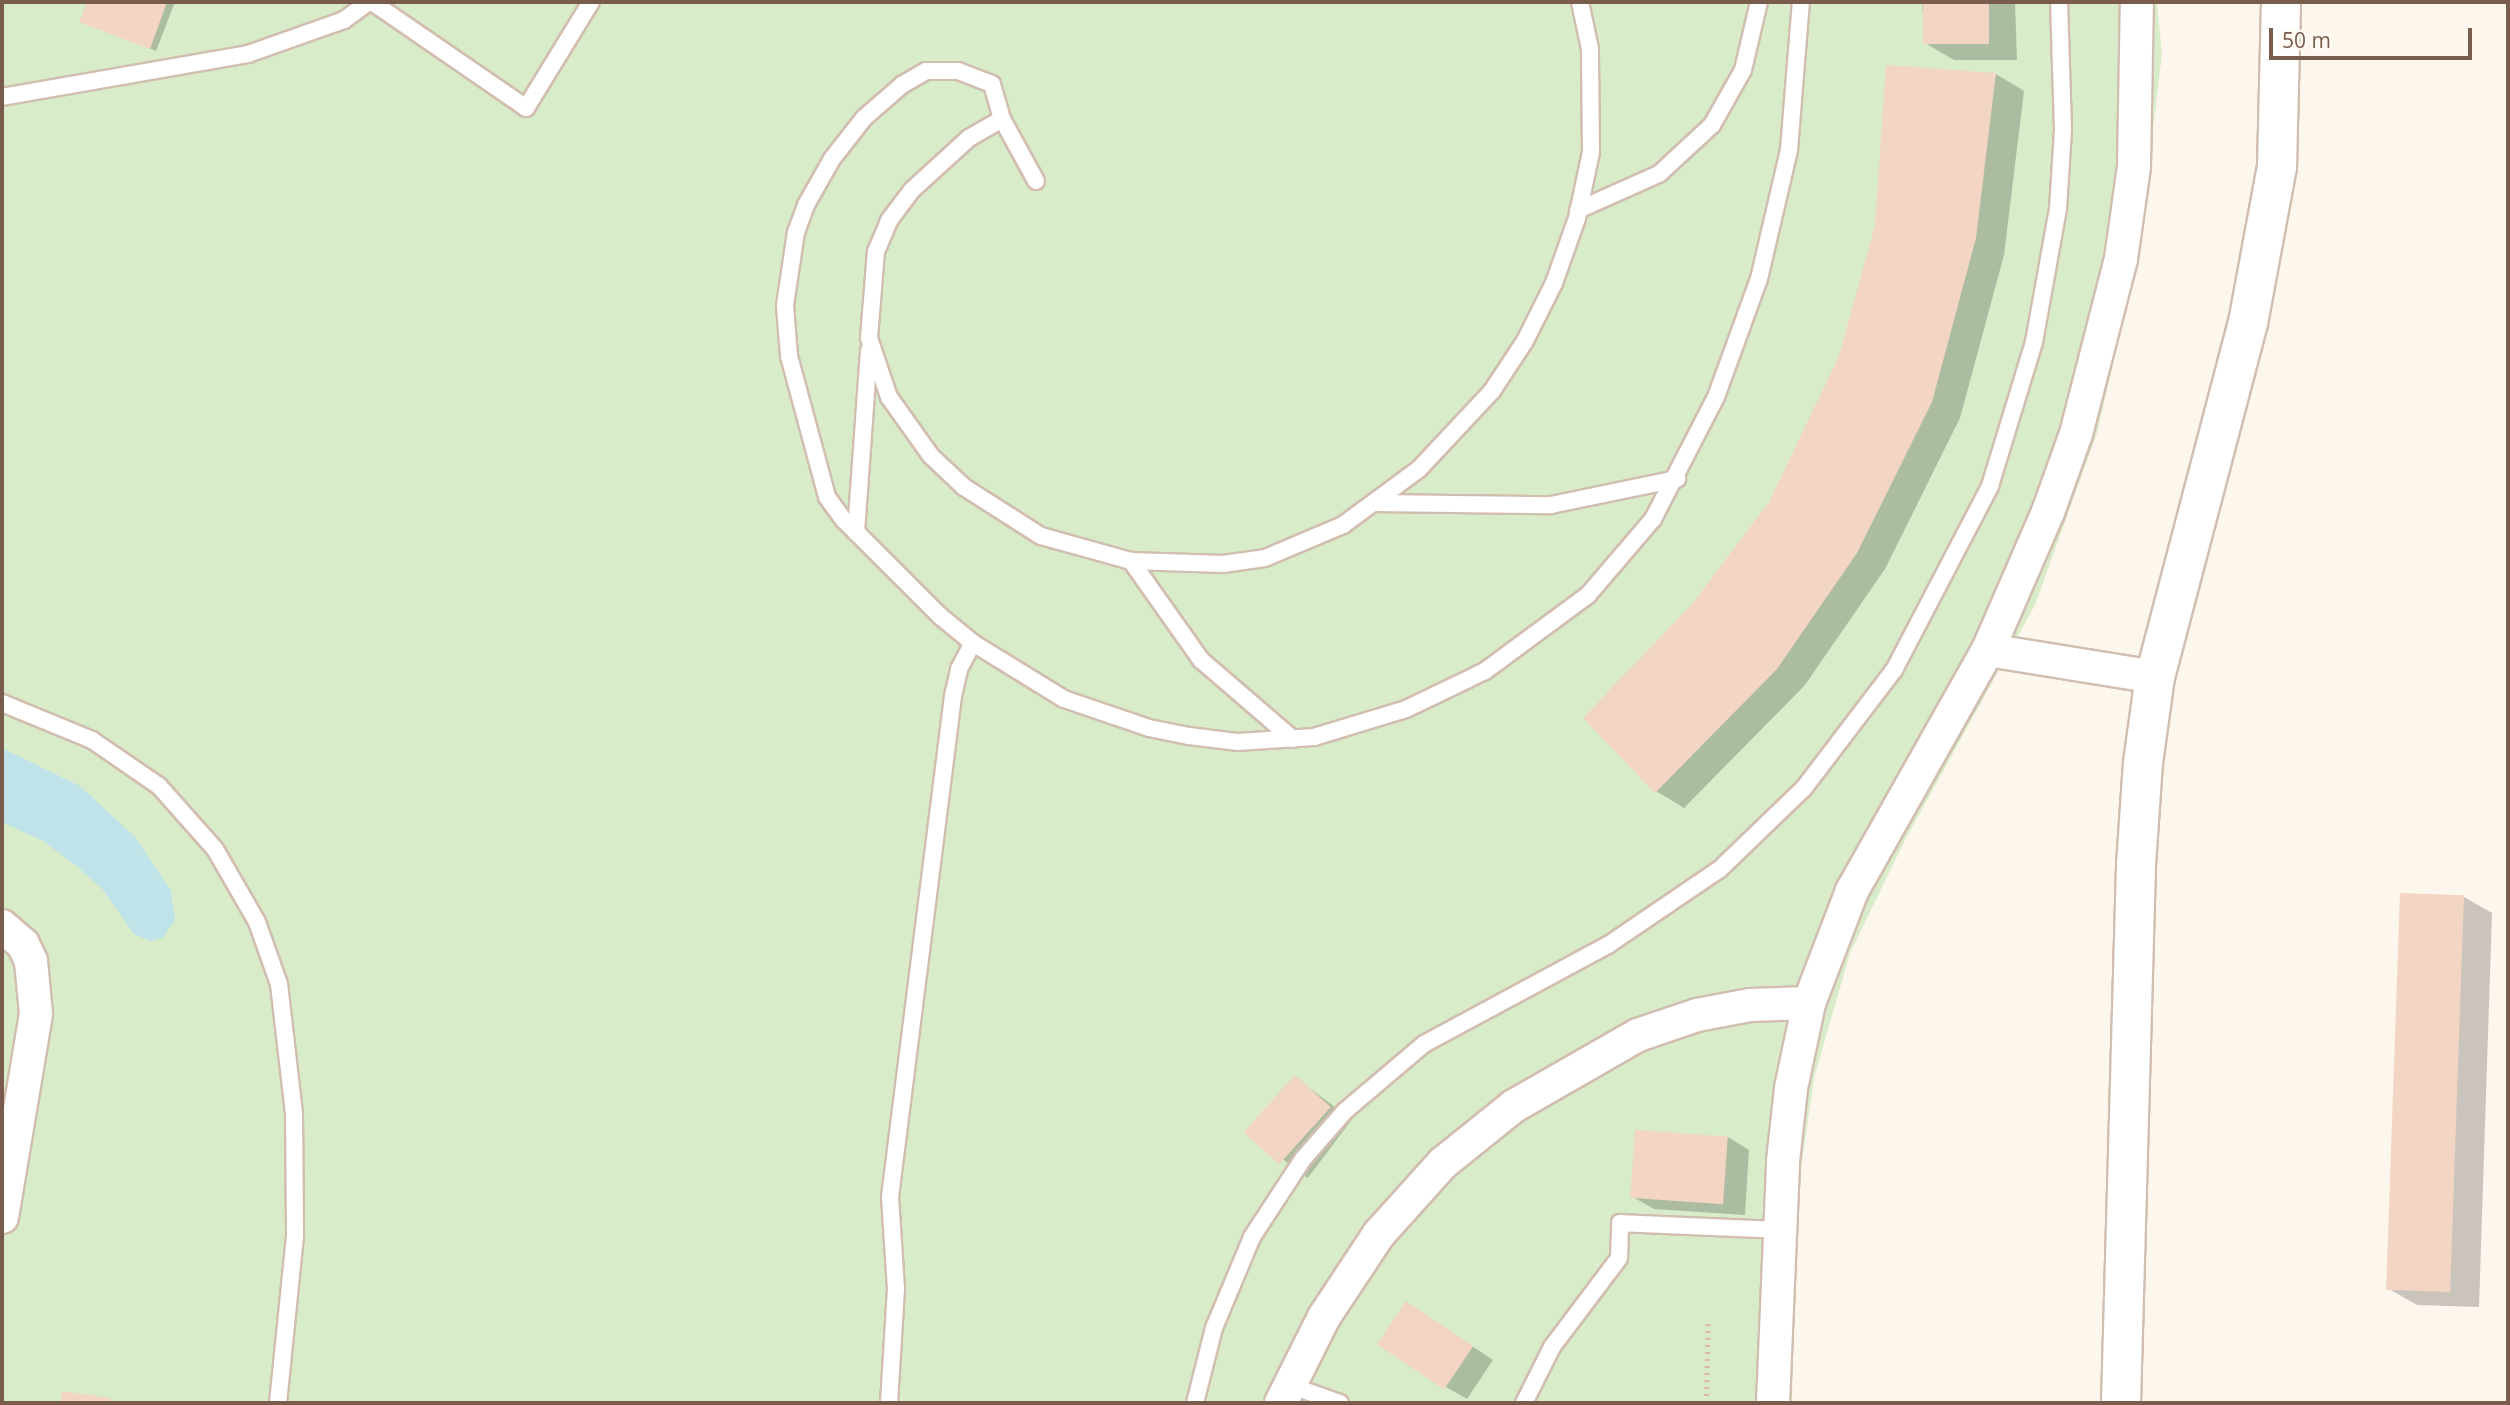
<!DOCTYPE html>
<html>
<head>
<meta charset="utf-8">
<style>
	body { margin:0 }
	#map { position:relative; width:2510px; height:1405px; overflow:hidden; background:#fdf6ec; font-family:"Open Sans",sans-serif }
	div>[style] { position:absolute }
	.green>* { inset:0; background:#d8ecc9 }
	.water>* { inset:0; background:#bfe3e8 }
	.shadow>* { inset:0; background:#0003; transform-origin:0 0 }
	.building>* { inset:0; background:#f3d5c3; transform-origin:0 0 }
	.path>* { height:4.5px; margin-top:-2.25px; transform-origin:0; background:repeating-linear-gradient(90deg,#d9b8a5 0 2px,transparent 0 7px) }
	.roads { filter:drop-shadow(2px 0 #d1beb0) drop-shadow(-2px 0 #d1beb0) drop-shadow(0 2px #d1beb0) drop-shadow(0 -2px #d1beb0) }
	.service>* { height:16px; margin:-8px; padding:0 8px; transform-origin:8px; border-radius:8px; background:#fff }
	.minor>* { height:32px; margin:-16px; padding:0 16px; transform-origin:16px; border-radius:16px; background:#fff }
	.tertiary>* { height:38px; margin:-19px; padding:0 19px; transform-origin:19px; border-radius:19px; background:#fff }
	span { translate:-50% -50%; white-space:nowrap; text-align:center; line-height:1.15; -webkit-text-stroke:5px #fffaf3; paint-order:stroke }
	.frame { position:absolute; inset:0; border:4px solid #7a5c4d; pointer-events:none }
	.scale { position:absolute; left:2269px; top:28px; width:203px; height:32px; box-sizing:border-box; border:4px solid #7a5c4d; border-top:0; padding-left:9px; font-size:21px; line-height:24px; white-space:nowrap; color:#7a5c4d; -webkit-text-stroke:5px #fffaf3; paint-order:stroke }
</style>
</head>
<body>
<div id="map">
	<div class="green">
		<div style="clip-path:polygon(2px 2px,2157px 2px,2162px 54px,2148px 169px,2128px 299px,2097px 433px,2035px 605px,1905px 840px,1850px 953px,1814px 1078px,1796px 1203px,1792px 1403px,2px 1403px)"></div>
	</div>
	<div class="water">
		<div style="clip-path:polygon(2px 748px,80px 786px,135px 837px,171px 891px,175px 920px,163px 938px,150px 941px,134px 934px,103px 890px,79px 868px,43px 841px,2px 822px)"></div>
	</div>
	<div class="shadow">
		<div style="clip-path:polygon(88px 2px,175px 2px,156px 51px,81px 21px)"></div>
		<div style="clip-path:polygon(1922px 2px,2015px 2px,2017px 60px,1954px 60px,1925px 43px)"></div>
		<div style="clip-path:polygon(1996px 74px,2024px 91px,2004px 255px,1960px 418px,1885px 569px,1805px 685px,1684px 808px,1656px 791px,1695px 604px,1771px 503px)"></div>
		<div style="clip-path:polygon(2464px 897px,2492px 913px,2479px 1307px,2417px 1305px,2389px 1289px)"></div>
		<div style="left:1295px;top:1077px;width:71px;height:73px;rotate:37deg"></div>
		<div style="clip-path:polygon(1728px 1137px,1749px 1150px,1745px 1215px,1654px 1209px,1633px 1197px)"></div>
		<div style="clip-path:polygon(1427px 1316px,1493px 1360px,1467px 1399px,1446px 1387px)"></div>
	</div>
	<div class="building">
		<div style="clip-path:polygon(87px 2px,167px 2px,150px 49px,79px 22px)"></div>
		<div style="left:1923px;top:2px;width:66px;height:42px"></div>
		<div style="clip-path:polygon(1886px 65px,1996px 73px,1976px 238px,1932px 402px,1857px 553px,1777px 669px,1655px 793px,1583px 718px,1693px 603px,1769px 502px,1839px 356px,1875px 225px)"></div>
		<div style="left:2400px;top:893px;width:64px;height:397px;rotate:2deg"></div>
		<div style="left:1295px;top:1075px;width:48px;height:77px;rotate:42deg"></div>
		<div style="left:1635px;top:1130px;width:93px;height:68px;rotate:4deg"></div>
		<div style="left:1406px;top:1301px;width:81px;height:52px;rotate:34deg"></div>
		<div style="clip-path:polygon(62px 1391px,110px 1398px,110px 1403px,60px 1403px)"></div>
	</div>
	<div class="path">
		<div style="left:1706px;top:1403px;width:83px;rotate:-88.6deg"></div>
	</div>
	<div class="roads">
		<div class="service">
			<div style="left:372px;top:2px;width:187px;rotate:34.5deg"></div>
			<div style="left:526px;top:108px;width:124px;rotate:-58.5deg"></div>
			<div style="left:2px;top:97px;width:250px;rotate:-9.9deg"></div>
			<div style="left:248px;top:54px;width:102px;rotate:-19.5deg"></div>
			<div style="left:344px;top:20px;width:31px;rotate:-36deg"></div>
			<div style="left:1002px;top:119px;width:38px;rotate:150deg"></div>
			<div style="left:969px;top:138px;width:77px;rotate:137.6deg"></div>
			<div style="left:912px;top:190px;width:39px;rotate:127deg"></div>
			<div style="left:889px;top:221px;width:33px;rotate:113deg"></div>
			<div style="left:876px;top:251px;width:87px;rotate:94.6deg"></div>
			<div style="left:869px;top:338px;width:62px;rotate:71.3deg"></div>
			<div style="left:889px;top:397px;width:72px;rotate:54.6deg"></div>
			<div style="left:931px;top:456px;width:45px;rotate:43.2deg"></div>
			<div style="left:964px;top:487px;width:91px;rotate:32.5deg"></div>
			<div style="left:1041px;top:536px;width:93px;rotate:15.5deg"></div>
			<div style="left:1131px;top:561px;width:92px;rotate:1.9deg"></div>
			<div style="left:1223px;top:564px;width:42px;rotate:-8.1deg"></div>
			<div style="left:1265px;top:558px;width:85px;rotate:-22.9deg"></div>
			<div style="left:1343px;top:525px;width:94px;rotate:-36.4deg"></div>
			<div style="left:1419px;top:469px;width:107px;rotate:-46.9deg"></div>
			<div style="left:1492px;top:391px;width:60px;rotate:-56.6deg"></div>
			<div style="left:1525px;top:341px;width:65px;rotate:-63.4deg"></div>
			<div style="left:1554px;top:283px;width:69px;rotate:-70.5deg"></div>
			<div style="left:1577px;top:218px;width:67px;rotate:-78deg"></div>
			<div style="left:1591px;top:152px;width:103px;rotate:-90.6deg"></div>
			<div style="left:1590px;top:49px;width:48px;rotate:-102deg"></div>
			<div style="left:1036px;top:181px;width:71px;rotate:-118.7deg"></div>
			<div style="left:1002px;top:119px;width:36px;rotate:-106deg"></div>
			<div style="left:992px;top:84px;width:36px;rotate:-159deg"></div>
			<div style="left:958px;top:71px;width:32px;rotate:180deg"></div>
			<div style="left:926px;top:71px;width:28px;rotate:150deg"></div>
			<div style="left:902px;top:85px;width:50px;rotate:139deg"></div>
			<div style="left:864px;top:118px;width:52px;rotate:128deg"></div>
			<div style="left:832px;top:159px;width:53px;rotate:119.5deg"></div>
			<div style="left:806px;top:205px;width:29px;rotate:110deg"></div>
			<div style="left:796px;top:232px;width:75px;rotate:98.5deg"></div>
			<div style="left:785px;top:306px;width:50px;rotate:85.4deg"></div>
			<div style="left:789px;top:356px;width:146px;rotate:74.9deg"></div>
			<div style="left:827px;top:497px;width:29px;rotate:54deg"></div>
			<div style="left:844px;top:520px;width:136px;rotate:45deg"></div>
			<div style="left:940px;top:616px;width:43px;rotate:39.3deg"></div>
			<div style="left:973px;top:643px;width:107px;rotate:31.6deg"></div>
			<div style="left:1064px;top:699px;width:90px;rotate:18.8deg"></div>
			<div style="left:1149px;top:728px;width:41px;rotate:11.3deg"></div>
			<div style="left:1189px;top:736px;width:48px;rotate:7.1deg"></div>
			<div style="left:1237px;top:742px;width:77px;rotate:-3.7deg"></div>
			<div style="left:1314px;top:737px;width:96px;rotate:-16.9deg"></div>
			<div style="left:1406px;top:709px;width:88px;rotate:-25.7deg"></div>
			<div style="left:1485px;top:671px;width:128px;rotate:-36.4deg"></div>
			<div style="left:1588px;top:595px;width:100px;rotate:-49.5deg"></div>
			<div style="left:1653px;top:519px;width:137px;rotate:-62.7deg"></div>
			<div style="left:1716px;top:397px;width:126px;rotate:-70deg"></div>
			<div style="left:1759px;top:279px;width:132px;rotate:-76.9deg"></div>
			<div style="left:1789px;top:150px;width:148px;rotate:-85.4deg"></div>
			<div style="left:1578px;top:210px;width:89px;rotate:-24deg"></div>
			<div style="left:1659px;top:174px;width:72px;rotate:-42.8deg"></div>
			<div style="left:1712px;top:125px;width:63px;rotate:-60.6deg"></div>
			<div style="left:1743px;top:70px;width:70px;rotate:-76.8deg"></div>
			<div style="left:1375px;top:503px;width:176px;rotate:0.7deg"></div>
			<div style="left:1551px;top:505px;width:129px;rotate:-11.7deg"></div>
			<div style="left:856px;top:532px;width:182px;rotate:-85.9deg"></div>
			<div style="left:1131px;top:561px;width:121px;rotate:54.7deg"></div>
			<div style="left:1201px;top:660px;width:121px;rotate:40.7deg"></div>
			<div style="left:2px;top:703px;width:97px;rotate:22.3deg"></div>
			<div style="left:92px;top:740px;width:81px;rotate:34.5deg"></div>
			<div style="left:159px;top:786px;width:84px;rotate:48.4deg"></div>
			<div style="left:215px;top:849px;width:84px;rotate:60.1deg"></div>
			<div style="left:257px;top:922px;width:66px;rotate:70.5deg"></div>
			<div style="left:279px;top:984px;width:130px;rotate:83.4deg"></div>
			<div style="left:294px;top:1113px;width:123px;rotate:89.5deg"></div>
			<div style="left:295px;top:1236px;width:168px;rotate:95.8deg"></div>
			<div style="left:1289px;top:1385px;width:54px;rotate:19.4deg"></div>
			<div style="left:889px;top:1403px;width:114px;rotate:-86.5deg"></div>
			<div style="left:896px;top:1289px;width:92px;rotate:-93.7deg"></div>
			<div style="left:890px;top:1197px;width:505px;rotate:-82.83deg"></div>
			<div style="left:953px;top:696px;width:28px;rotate:-77deg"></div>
			<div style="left:959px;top:669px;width:30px;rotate:-62deg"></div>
			<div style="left:1195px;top:1403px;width:77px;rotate:-75.8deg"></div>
			<div style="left:1214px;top:1328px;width:99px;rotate:-67.3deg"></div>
			<div style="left:1252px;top:1237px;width:93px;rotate:-56.8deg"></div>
			<div style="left:1303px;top:1159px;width:64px;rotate:-48.8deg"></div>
			<div style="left:1345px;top:1111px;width:104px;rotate:-40.3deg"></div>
			<div style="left:1424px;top:1044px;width:209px;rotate:-28.3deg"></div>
			<div style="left:1608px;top:945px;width:135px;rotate:-34.2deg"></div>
			<div style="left:1720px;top:869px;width:117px;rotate:-44deg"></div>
			<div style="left:1804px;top:788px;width:148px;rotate:-52.7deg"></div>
			<div style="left:1894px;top:670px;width:208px;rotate:-62.4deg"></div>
			<div style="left:1990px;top:486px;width:151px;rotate:-73deg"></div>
			<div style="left:2034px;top:342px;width:135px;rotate:-79.8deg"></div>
			<div style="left:2058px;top:209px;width:80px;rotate:-86.4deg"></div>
			<div style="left:2063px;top:129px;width:127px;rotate:-91.8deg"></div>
			<div style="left:1524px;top:1403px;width:63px;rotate:-63.4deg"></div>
			<div style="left:1552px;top:1347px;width:111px;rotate:-53deg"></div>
			<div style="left:1619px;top:1258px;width:35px;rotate:-88deg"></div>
			<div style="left:1620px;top:1223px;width:161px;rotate:2.5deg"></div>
		</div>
		<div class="minor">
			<div style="left:1988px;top:650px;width:169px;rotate:9.2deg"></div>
			<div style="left:2px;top:926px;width:28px;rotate:41deg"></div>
			<div style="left:23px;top:944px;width:19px;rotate:65deg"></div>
			<div style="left:31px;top:961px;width:53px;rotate:84.6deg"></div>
			<div style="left:36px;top:1014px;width:206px;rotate:99.5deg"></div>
			<div style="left:1281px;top:1403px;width:96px;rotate:-63.4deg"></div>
			<div style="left:1324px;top:1317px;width:100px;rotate:-56.5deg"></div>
			<div style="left:1379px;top:1234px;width:96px;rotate:-48deg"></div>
			<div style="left:1443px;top:1163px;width:91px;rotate:-38.8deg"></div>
			<div style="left:1514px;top:1106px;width:143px;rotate:-29.8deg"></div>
			<div style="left:1638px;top:1035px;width:62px;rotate:-18.7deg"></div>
			<div style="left:1697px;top:1015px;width:54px;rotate:-10.7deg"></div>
			<div style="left:1750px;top:1005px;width:59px;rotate:-1.9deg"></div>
			<div style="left:1773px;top:1403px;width:242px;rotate:-87.6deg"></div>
			<div style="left:1783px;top:1161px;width:73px;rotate:-83.7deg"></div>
			<div style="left:1791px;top:1088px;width:87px;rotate:-78deg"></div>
			<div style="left:1809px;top:1003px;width:120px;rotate:-69deg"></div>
			<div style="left:1852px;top:891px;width:277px;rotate:-60.6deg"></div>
			<div style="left:1988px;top:650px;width:150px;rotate:-66.5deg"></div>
			<div style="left:2048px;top:512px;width:83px;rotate:-70.3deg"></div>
			<div style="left:2076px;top:434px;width:181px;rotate:-75.6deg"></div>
			<div style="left:2121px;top:259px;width:94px;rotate:-82deg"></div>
			<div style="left:2134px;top:166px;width:164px;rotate:-89deg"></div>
		</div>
		<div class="tertiary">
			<div style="left:2121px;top:1403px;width:538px;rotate:-88.4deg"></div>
			<div style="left:2136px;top:865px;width:102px;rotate:-86.1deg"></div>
			<div style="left:2143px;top:763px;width:87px;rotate:-82.1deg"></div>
			<div style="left:2155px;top:677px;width:366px;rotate:-75.3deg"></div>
			<div style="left:2248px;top:323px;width:159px;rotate:-79.5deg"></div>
			<div style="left:2277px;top:167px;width:165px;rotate:-88.6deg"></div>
		</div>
	</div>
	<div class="frame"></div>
	<div class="scale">50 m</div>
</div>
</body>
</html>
